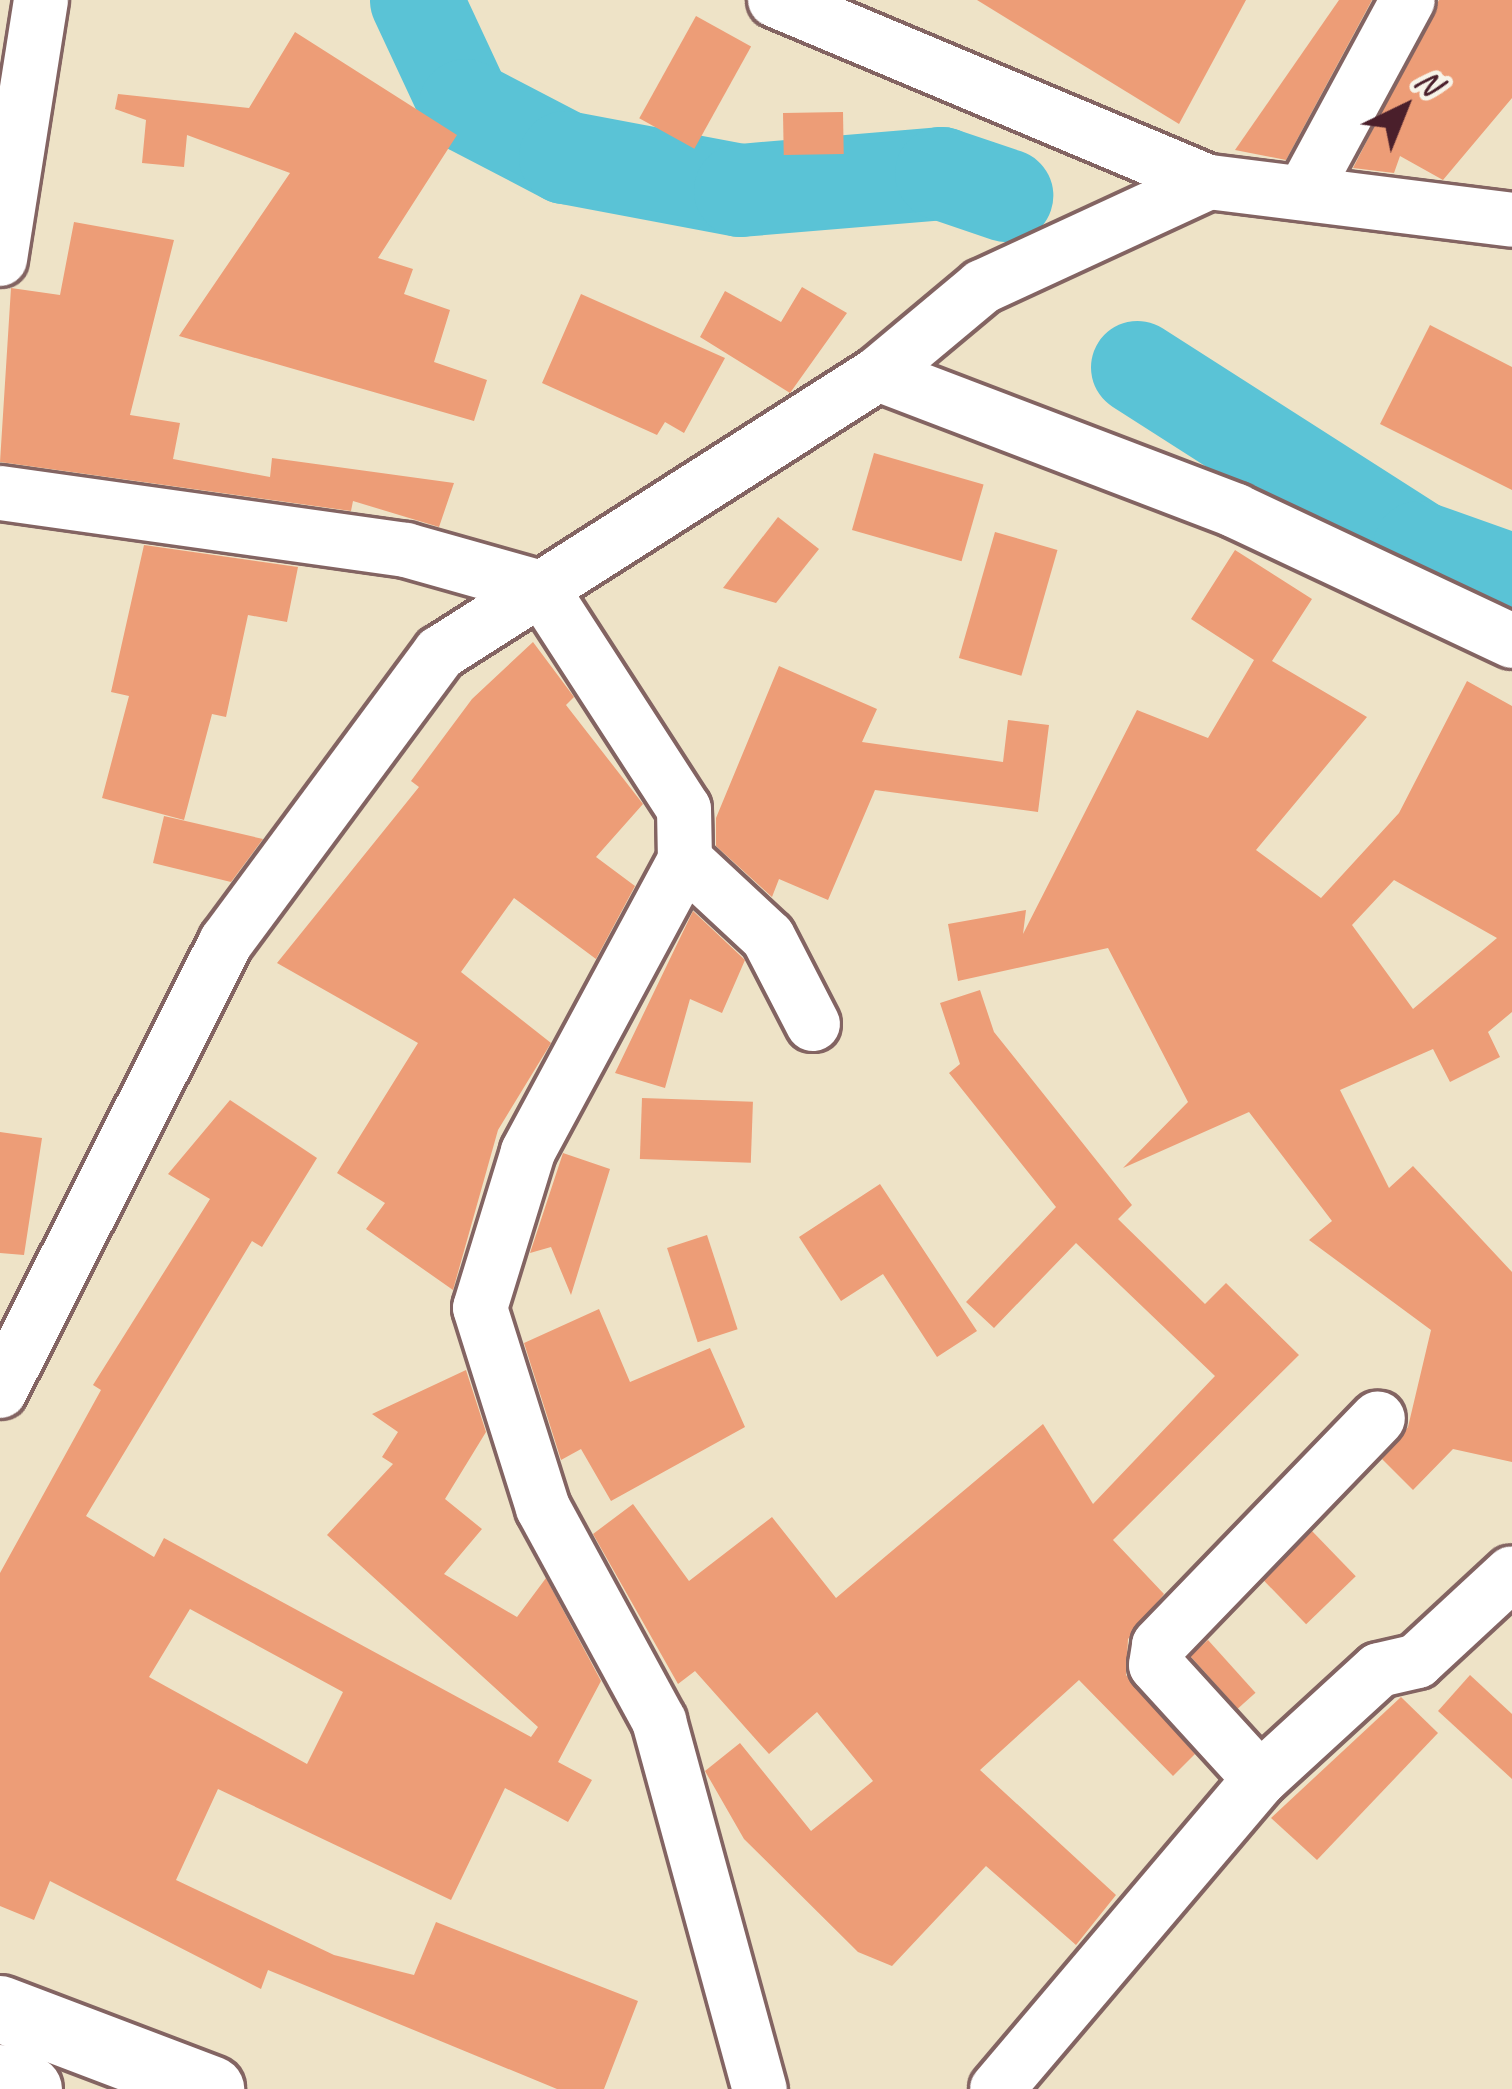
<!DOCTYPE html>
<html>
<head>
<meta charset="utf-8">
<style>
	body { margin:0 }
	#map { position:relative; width:1512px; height:2089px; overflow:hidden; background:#eee3c7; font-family:Caveat,sans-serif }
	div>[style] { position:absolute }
	.river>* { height:93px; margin:-46.5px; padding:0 46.5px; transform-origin:46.5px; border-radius:46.5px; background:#5ac3d6 }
	.building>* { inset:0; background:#ed9d77; transform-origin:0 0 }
	.roads { filter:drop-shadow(3px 0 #836462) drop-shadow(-3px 0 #836462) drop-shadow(0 3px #836462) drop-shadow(0 -3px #836462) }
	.minor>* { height:54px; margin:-27px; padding:0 27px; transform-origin:27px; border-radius:27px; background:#fff }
	.tertiary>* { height:66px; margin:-33px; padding:0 33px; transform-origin:33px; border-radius:33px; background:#fff }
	span { translate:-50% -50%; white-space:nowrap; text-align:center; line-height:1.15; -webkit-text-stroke:10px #f7f3e8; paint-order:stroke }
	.north { position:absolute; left:1344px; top:48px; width:120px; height:120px; -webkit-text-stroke:9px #f7f3e8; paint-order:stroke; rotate:43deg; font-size:33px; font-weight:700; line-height:48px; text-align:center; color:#4a1f2b }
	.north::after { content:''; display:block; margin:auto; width:42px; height:54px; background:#4a1f2b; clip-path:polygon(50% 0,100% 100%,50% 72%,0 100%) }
</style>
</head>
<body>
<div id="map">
	<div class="river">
		<div style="left:416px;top:0;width:116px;rotate:65deg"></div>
		<div style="left:465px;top:105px;width:113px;rotate:27.5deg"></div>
		<div style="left:565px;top:157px;width:178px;rotate:10.7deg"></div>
		<div style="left:740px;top:190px;width:202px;rotate:-4.8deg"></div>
		<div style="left:941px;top:173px;width:69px;rotate:18.7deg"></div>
		<div style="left:1137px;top:367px;width:335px;rotate:32.6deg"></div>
		<div style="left:1419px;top:547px;width:99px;rotate:19.5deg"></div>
	</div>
	<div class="building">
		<div style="clip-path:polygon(977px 0,1246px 0,1179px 124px)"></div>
		<div style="clip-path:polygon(1339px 0,1372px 0,1286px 160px,1235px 150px)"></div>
		<div style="clip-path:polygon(1439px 0,1512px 0,1512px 98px,1443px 180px,1400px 156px,1394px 173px,1353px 168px)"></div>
		<div style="left:696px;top:16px;width:63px;height:117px;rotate:29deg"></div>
		<div style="clip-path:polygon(295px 32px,457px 135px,378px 258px,413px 269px,404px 294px,450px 310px,434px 362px,487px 380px,474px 421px,179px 336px,290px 173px,187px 135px,184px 167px,142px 163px,146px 120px,115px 109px,118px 94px,249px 108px)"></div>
		<div style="left:843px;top:112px;width:42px;height:60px;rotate:89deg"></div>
		<div style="clip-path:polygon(74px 222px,174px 240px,130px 415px,180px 423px,173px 459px,270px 477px,272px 458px,454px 483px,439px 527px,353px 501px,351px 511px,0 462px,11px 288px,60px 295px)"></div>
		<div style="clip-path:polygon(802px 287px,847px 313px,790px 393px,700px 337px,725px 291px,781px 322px)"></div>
		<div style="clip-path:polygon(581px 294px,725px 358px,684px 433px,665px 422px,657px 435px,542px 383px)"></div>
		<div style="clip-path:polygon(1430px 325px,1512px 367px,1512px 490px,1380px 424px)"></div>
		<div style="left:874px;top:453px;width:114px;height:80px;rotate:16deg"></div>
		<div style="clip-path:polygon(778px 517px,819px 549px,776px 603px,723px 588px)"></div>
		<div style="left:995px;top:532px;width:65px;height:131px;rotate:16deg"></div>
		<div style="clip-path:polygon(144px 545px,298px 567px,287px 622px,248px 615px,226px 717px,212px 714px,184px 820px,102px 798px,129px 696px,111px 692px)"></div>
		<div style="clip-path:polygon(evenodd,1235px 550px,1312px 599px,1272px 661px,1367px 717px,1256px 850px,1321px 898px,1399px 813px,1467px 681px,1512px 706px,1512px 1012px,1488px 1032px,1500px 1057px,1450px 1082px,1433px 1049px,1340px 1090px,1389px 1188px,1413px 1166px,1512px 1272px,1512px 1462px,1453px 1449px,1413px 1490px,1382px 1459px,1408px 1427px,1431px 1330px,1309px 1240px,1332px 1221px,1249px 1112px,1123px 1168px,1188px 1102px,1108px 948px,958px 981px,948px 924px,1026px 910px,1023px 934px,1137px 710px,1208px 738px,1254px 660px,1191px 619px,1235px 550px,1394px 880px,1497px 938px,1413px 1009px,1352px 925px,1394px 880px)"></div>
		<div style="clip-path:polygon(533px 642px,574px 697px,566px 705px,643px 804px,596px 857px,635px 886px,596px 959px,514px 898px,461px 972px,551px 1043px,498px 1130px,453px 1290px,366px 1229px,385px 1203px,337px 1173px,418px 1043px,277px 963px,419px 787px,411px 781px,472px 699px)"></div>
		<div style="clip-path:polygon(779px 666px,877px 709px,862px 742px,1003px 762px,1008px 720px,1049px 725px,1038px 812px,875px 790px,828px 900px,779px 879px,772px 897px,716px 846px,716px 818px)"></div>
		<div style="clip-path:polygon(164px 816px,263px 839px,231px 882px,153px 863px)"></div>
		<div style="clip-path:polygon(693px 911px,745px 960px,722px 1013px,690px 999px,665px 1088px,615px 1073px)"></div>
		<div style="clip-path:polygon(980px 990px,994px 1032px,1132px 1205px,1118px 1219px,1205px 1304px,1226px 1283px,1299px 1355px,1113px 1540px,1164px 1594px,1128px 1639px,1126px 1675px,1195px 1754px,1173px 1776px,1079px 1680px,980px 1770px,1116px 1895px,1076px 1945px,986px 1866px,892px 1966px,858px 1952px,744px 1839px,705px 1771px,740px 1743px,811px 1831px,873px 1781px,817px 1712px,769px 1754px,695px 1671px,678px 1684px,593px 1534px,633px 1504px,689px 1581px,772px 1517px,836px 1598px,1043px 1424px,1093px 1504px,1215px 1376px,1076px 1243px,994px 1328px,966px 1302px,1056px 1207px,949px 1073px,960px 1064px,940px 1003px)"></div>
		<div style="left:642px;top:1098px;width:111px;height:61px;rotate:2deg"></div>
		<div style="clip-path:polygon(evenodd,230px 1100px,317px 1158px,262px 1247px,252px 1241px,86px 1516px,154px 1557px,164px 1538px,531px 1737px,538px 1727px,327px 1535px,393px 1464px,382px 1457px,398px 1432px,372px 1414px,466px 1370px,486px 1432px,445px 1499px,482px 1529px,444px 1574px,517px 1617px,546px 1578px,601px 1681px,558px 1762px,592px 1780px,568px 1822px,505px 1788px,451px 1900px,218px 1789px,176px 1880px,334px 1955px,414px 1975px,436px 1922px,638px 2001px,604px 2089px,557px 2089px,268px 1970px,261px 1989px,50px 1881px,34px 1920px,0 1906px,0 1573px,101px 1390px,93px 1385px,210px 1199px,168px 1174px,230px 1100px,190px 1609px,343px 1692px,307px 1764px,149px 1677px,190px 1609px)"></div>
		<div style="clip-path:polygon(0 1132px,42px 1138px,24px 1255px,0 1253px)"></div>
		<div style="clip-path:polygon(563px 1153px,610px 1169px,571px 1295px,551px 1247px,530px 1253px)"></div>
		<div style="clip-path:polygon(880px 1184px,977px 1331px,937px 1357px,883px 1274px,841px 1301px,799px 1237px)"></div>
		<div style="left:707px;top:1235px;width:99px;height:42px;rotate:72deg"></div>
		<div style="clip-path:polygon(599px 1309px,630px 1382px,710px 1348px,745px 1427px,611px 1501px,581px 1449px,561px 1460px,524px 1343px)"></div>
		<div style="left:1312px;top:1531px;width:63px;height:69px;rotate:46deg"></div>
		<div style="left:1208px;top:1640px;width:71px;height:24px;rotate:48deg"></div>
		<div style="clip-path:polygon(1470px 1675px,1512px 1714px,1512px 1779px,1438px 1711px)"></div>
		<div style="clip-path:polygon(1401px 1697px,1438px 1733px,1317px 1860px,1271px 1818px)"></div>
	</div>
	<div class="roads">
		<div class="minor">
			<div style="left:775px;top:0;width:471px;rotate:22.8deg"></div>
			<div style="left:1209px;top:182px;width:305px;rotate:7.1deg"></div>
			<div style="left:1304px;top:192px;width:218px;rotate:-61.6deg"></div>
			<div style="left:0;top:259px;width:262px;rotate:-81deg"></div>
			<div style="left:878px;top:374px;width:383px;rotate:20.9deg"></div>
			<div style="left:1236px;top:511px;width:305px;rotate:25.2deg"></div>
			<div style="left:0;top:493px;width:410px;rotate:8deg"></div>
			<div style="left:406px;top:550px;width:140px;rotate:15.7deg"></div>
			<div style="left:541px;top:588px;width:263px;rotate:57.1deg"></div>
			<div style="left:684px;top:809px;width:51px;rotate:88.9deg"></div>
			<div style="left:685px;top:860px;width:332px;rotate:118.3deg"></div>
			<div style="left:528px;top:1152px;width:163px;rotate:107.1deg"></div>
			<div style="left:480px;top:1308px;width:210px;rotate:72.5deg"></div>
			<div style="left:543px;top:1508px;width:243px;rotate:61.4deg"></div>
			<div style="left:659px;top:1721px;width:382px;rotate:74.7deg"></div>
			<div style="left:685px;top:860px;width:113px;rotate:42.9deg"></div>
			<div style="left:768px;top:937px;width:98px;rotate:62.7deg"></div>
			<div style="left:0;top:1391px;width:503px;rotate:-63.28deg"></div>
			<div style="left:226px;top:942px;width:360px;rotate:-53.5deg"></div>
			<div style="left:440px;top:653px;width:519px;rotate:-32.5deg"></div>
			<div style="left:878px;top:374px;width:136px;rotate:-39.9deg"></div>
			<div style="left:982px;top:287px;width:250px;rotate:-24.8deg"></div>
			<div style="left:1260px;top:1779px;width:154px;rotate:-132.4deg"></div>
			<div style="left:1156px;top:1665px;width:20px;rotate:-81deg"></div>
			<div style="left:1159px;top:1645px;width:315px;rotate:-46deg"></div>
			<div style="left:997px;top:2089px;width:407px;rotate:-49.7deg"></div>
			<div style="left:1260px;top:1779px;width:161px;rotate:-42.5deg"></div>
			<div style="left:1379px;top:1670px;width:39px;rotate:-13deg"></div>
			<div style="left:1417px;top:1661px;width:129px;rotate:-42.8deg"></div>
		</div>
		<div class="tertiary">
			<div style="left:0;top:2009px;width:226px;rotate:20.8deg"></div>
			<div style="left:0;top:2078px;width:31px;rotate:21deg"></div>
		</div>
	</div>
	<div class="north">N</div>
</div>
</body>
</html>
